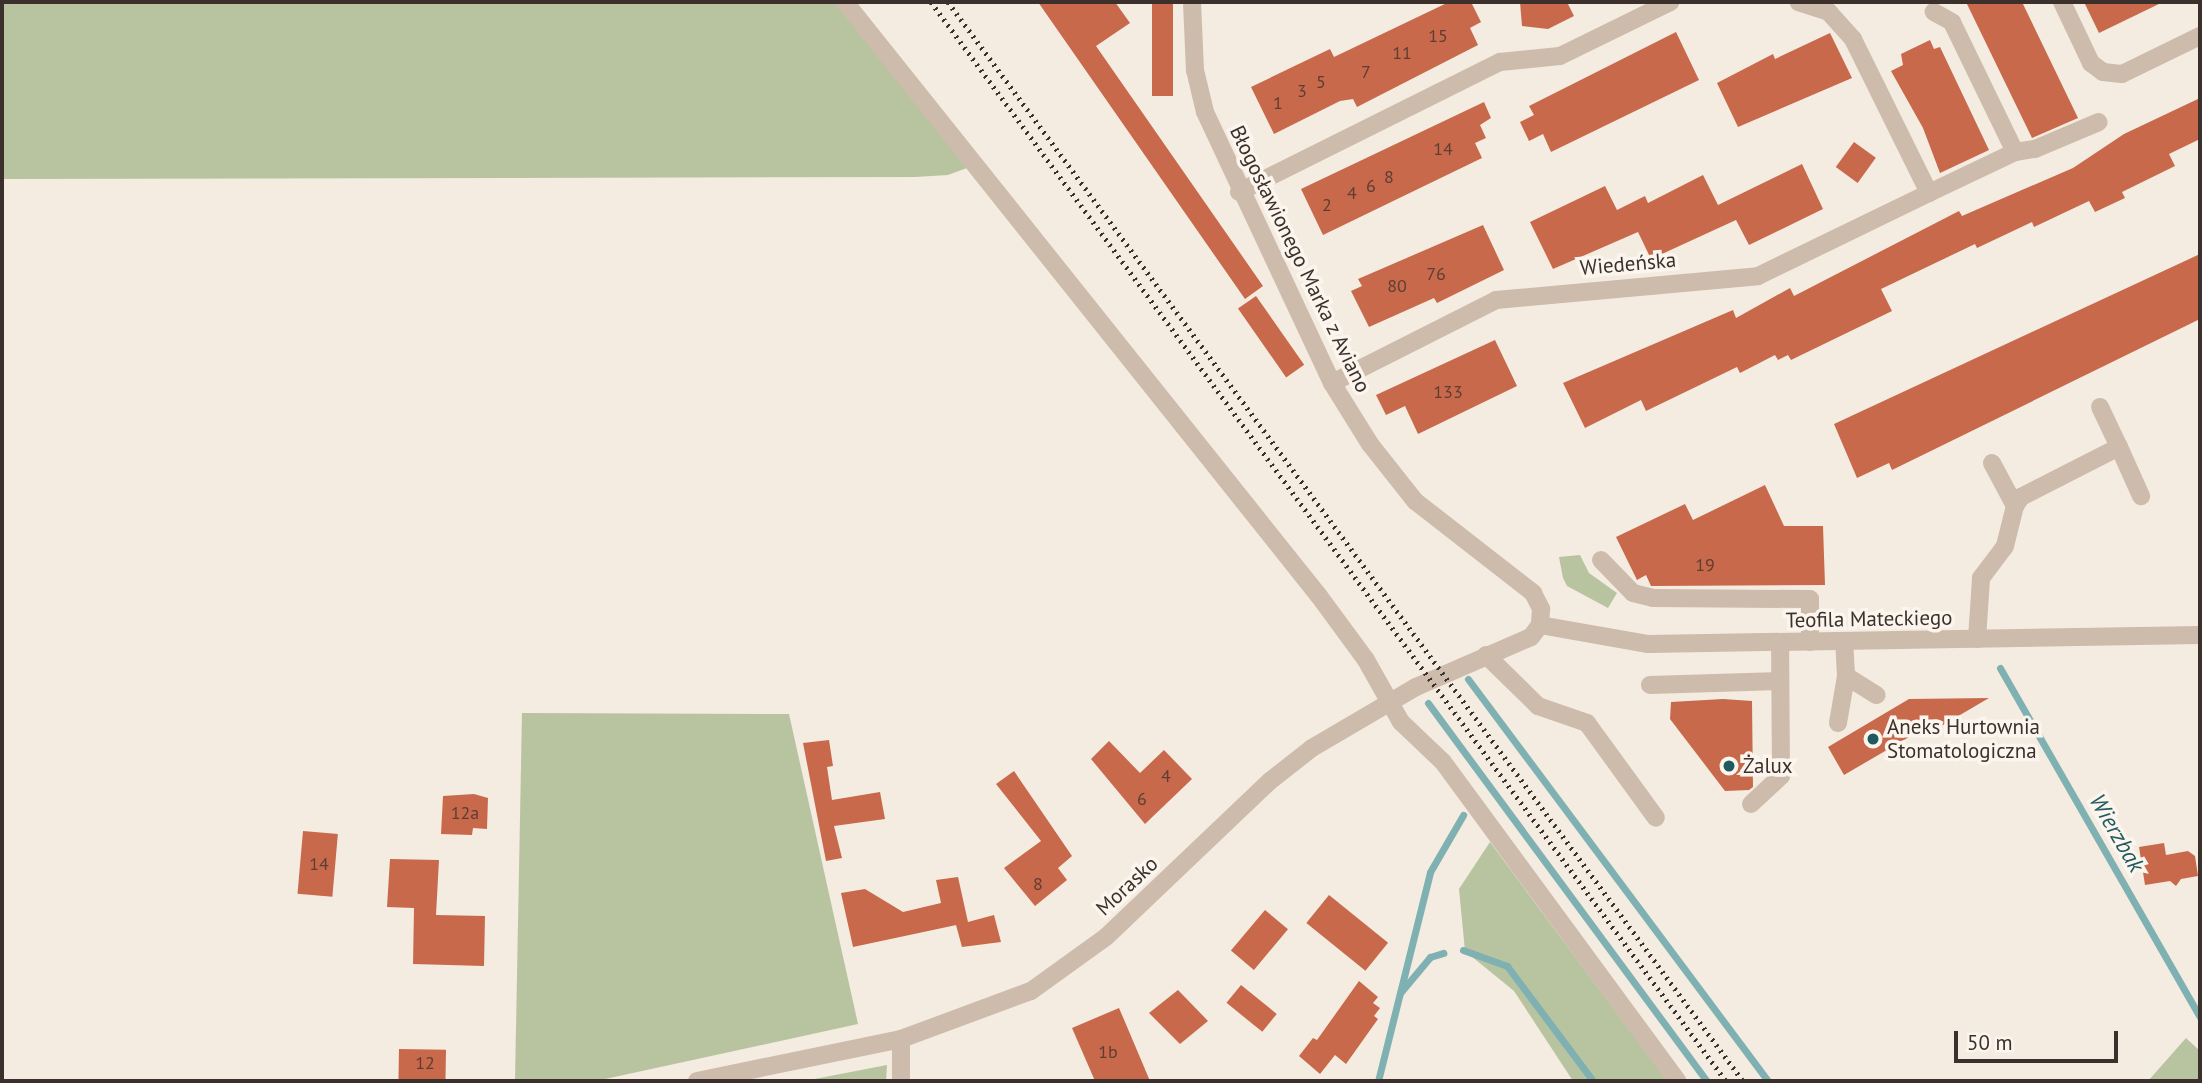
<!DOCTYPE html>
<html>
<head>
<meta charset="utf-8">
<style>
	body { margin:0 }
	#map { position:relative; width:2202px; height:1083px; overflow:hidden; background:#f4ebe1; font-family:"PT Sans",sans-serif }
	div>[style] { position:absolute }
	.green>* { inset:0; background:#b8c4a0 }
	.stream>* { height:7px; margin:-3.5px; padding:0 3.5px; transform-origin:3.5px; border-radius:3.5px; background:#7fb0b2 }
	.building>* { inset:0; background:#c8694b; transform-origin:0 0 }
	.minor>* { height:18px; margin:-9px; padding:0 9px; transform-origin:9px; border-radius:9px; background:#cdbbac }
	.rail>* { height:5px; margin-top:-2.5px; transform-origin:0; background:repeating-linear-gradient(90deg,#3b302b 0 2px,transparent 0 7px) }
	.dots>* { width:19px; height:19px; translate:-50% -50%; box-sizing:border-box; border:4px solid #fbf5ee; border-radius:50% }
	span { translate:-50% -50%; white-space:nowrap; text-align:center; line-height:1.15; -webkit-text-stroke:7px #fbf5ee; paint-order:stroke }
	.number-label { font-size:18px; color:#5e3e33 }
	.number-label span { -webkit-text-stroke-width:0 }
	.street-label { font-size:21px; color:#3b302b }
	.poi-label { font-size:21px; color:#3b302b }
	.left { translate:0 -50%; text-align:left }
	.water-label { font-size:23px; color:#1f5a5e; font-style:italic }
	.frame { position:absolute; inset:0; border:4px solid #3b302b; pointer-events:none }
	.scale { position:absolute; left:1954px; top:1031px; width:164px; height:32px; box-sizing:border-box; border:4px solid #3b302b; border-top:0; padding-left:9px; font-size:21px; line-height:24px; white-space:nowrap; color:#3b302b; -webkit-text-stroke:5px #fbf5ee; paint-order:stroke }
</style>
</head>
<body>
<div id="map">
	<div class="green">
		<div style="clip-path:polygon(2px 2px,837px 2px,967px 168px,948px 175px,915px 177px,2px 179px)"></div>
		<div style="clip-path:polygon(1580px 555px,1589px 573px,1617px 593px,1608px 608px,1567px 586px,1563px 578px,1559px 557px)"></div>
		<div style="clip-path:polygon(522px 713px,789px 714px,858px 1024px,596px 1081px,515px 1081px)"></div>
		<div style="clip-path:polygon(1490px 842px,1667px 1081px,1573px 1081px,1514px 991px,1465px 951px,1459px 889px)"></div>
		<div style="clip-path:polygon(2186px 1038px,2200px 1051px,2200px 1081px,2148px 1081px)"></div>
		<div style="clip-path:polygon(887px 1065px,886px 1081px,804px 1081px)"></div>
	</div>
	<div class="stream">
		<div style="left:2000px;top:668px;width:402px;rotate:60.2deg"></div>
		<div style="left:1468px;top:679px;width:502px;rotate:53.27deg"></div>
		<div style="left:1428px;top:703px;width:470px;rotate:53.6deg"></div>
		<div style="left:1463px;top:950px;width:47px;rotate:20deg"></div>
		<div style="left:1507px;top:966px;width:144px;rotate:53.2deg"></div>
		<div style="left:1400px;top:993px;width:47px;rotate:-50.2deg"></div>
		<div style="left:1430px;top:957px;width:14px;rotate:-17deg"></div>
		<div style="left:1378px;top:1081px;width:215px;rotate:-76deg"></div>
		<div style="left:1430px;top:872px;width:66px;rotate:-59.9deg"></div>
	</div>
	<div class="building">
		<div style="clip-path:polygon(1038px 2px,1115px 2px,1130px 23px,1096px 46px,1263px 286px,1245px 299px)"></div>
		<div style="left:1152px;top:2px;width:21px;height:94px"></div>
		<div style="clip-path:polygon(1449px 2px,1471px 2px,1481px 22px,1470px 28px,1478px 45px,1357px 107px,1353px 99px,1340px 101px,1274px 134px,1251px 87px,1330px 49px,1334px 57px)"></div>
		<div style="clip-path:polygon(1520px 2px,1567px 2px,1574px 16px,1548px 29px,1522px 26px)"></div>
		<div style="clip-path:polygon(1966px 2px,2022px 2px,2078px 118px,2032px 138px)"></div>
		<div style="clip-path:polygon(2084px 2px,2163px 2px,2099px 33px)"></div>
		<div style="clip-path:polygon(1676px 32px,1699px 80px,1551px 152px,1543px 134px,1529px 141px,1520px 122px,1534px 115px,1529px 106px)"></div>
		<div style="clip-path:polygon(1830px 33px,1852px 78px,1738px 127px,1717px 83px,1773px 54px,1775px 59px)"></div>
		<div style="clip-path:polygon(1930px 40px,1934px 49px,1940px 47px,1989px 150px,1940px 173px,1923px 128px,1891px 71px,1903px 65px,1901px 54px)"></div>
		<div style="clip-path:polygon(2200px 98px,2200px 139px,2169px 154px,2175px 166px,2122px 192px,2125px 198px,2095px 212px,2089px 201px,2034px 227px,2032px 222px,1977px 248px,1975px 244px,1881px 289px,1892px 311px,1791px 360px,1788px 355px,1778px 360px,1775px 355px,1740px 373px,1737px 367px,1646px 411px,1641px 400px,1585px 428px,1563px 383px,1733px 310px,1736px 318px,1790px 288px,1794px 296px,1959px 211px,1962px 216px,2073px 168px,2124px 134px)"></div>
		<div style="clip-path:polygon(1484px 102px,1491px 118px,1480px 125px,1486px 138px,1475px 143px,1482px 158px,1323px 235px,1301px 189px)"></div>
		<div style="left:1854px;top:142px;width:27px;height:31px;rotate:36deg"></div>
		<div style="clip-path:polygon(1802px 164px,1823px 209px,1749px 245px,1736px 220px,1651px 259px,1638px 232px,1553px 269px,1530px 222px,1605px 186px,1617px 210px,1645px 196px,1648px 203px,1703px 175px,1718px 205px)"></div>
		<div style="clip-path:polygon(1483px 225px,1504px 270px,1437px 303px,1434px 298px,1369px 327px,1351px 291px,1362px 286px,1358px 279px)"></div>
		<div style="clip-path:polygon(2200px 254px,2200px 319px,1892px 470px,1889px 463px,1857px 478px,1834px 424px)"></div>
		<div style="left:1256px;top:296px;width:84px;height:22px;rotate:55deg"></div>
		<div style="clip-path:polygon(1495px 340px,1517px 386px,1418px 434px,1405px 406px,1386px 415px,1376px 395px)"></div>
		<div style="clip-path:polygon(1765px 485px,1784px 526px,1823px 526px,1825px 585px,1651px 586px,1646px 575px,1637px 580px,1616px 537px,1685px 504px,1693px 520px)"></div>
		<div style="clip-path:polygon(1989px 698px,1931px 732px,1928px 726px,1844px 775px,1828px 747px,1909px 699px)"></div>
		<div style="clip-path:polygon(1723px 699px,1752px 701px,1753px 787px,1749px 790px,1725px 791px,1670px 719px,1671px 702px)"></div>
		<div style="clip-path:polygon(829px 740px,833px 766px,827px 767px,832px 800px,880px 792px,885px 819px,834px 826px,842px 858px,826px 861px,803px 743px)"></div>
		<div style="clip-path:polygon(1109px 741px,1140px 773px,1164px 750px,1192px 779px,1145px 824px,1091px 759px)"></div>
		<div style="clip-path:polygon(1014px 771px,1072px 856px,1058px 868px,1067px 880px,1035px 906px,1004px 868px,1041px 841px,996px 784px)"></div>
		<div style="clip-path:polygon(474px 794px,488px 798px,487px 829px,473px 828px,472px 835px,441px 834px,443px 796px)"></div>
		<div style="left:303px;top:831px;width:35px;height:63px;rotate:5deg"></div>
		<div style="clip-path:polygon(2164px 843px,2166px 855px,2188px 851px,2195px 856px,2198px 876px,2181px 879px,2176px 886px,2170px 881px,2145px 885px,2139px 847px)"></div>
		<div style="clip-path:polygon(390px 859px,439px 860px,436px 915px,485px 916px,484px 966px,413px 964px,414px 908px,387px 907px)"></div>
		<div style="clip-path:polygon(958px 877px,968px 922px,994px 915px,1001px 942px,962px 947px,956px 925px,961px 924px,853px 947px,841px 893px,865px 889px,903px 912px,941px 903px,936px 880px)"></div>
		<div style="left:1329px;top:895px;width:76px;height:36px;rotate:39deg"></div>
		<div style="left:1265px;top:910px;width:30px;height:53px;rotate:40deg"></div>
		<div style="clip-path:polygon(1359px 981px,1378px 997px,1373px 1003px,1380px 1008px,1374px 1016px,1378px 1019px,1346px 1064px,1335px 1055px,1320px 1074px,1299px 1056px,1313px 1038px,1317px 1040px)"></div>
		<div style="left:1241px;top:985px;width:46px;height:23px;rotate:39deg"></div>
		<div style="clip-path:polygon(1178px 990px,1208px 1021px,1180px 1044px,1149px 1013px)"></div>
		<div style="clip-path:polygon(1119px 1008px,1125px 1022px,1150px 1081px,1095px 1081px,1072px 1028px)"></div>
		<div style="left:399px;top:1049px;width:47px;height:32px;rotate:1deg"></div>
	</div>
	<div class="minor">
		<div style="left:845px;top:2px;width:760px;rotate:51.41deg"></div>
		<div style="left:1319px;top:596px;width:79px;rotate:53.7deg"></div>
		<div style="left:1366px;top:660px;width:71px;rotate:60.6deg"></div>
		<div style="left:1401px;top:722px;width:58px;rotate:43.6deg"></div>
		<div style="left:1443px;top:762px;width:396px;rotate:53.7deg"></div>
		<div style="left:1192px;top:2px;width:68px;rotate:87.5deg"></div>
		<div style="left:1195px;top:70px;width:43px;rotate:76.6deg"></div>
		<div style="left:1205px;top:112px;width:299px;rotate:64.9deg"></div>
		<div style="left:1332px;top:383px;width:72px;rotate:58.1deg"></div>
		<div style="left:1370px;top:444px;width:73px;rotate:51.7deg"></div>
		<div style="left:1415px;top:501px;width:150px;rotate:37.9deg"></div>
		<div style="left:1533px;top:593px;width:18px;rotate:63deg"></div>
		<div style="left:1541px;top:609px;width:16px;rotate:94deg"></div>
		<div style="left:2062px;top:2px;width:68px;rotate:64.6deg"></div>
		<div style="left:2091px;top:63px;width:15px;rotate:37deg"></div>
		<div style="left:2103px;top:72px;width:19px;rotate:6deg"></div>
		<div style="left:2122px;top:74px;width:87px;rotate:-26deg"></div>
		<div style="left:2015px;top:152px;width:20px;rotate:-9deg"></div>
		<div style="left:2035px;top:149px;width:69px;rotate:-22.9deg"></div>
		<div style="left:1239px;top:192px;width:292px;rotate:-26.5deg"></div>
		<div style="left:1500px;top:62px;width:60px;rotate:-5.7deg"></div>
		<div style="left:1560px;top:56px;width:123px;rotate:-26.1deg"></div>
		<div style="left:1929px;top:193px;width:95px;rotate:-25.5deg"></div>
		<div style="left:2015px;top:152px;width:144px;rotate:-115.9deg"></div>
		<div style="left:1952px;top:22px;width:21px;rotate:-151deg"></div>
		<div style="left:1332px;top:383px;width:184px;rotate:-26.8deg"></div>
		<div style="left:1496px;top:300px;width:263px;rotate:-5.2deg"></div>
		<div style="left:1758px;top:276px;width:190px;rotate:-25.9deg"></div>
		<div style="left:1929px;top:193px;width:172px;rotate:-116.3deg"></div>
		<div style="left:1853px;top:39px;width:36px;rotate:-132deg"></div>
		<div style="left:1829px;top:12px;width:32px;rotate:-162deg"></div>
		<div style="left:2100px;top:407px;width:44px;rotate:64.6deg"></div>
		<div style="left:1992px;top:463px;width:49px;rotate:61.9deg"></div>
		<div style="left:1601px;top:560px;width:46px;rotate:45.9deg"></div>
		<div style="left:1633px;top:593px;width:21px;rotate:14deg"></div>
		<div style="left:1653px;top:598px;width:157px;rotate:0.4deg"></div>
		<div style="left:1810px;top:599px;width:43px;rotate:90deg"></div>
		<div style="left:1540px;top:625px;width:110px;rotate:10deg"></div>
		<div style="left:1648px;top:644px;width:552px;rotate:-0.93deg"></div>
		<div style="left:1977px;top:639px;width:61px;rotate:-86.2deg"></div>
		<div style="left:1981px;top:578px;width:40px;rotate:-53deg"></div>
		<div style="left:2005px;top:546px;width:41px;rotate:-76deg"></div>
		<div style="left:2015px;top:506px;width:11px;rotate:-56deg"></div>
		<div style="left:2021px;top:497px;width:110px;rotate:-27deg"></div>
		<div style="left:2119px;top:447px;width:54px;rotate:65.8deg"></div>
		<div style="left:1486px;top:655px;width:73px;rotate:44.4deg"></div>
		<div style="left:1538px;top:706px;width:52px;rotate:19.1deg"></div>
		<div style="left:1587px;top:723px;width:117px;rotate:54deg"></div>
		<div style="left:1846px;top:676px;width:36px;rotate:32deg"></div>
		<div style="left:1650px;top:685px;width:130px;rotate:-1.8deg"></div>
		<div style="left:1838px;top:723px;width:48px;rotate:-80.3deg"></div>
		<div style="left:1846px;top:676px;width:34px;rotate:-93deg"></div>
		<div style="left:1751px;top:804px;width:41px;rotate:-43deg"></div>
		<div style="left:1781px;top:776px;width:133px;rotate:-90.4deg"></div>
		<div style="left:697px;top:1081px;width:208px;rotate:-11.6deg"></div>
		<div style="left:901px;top:1039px;width:139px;rotate:-20.3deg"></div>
		<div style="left:1031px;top:991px;width:92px;rotate:-35.8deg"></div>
		<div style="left:1106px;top:937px;width:226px;rotate:-43.6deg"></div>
		<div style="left:1270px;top:781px;width:53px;rotate:-38.2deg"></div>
		<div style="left:1312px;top:748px;width:121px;rotate:-30.4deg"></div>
		<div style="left:1416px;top:687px;width:125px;rotate:-23.5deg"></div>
		<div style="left:1531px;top:637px;width:15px;rotate:-53deg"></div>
		<div style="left:901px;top:1081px;width:42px;rotate:-90deg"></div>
	</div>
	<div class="rail">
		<div style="left:931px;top:2px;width:1340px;rotate:53.62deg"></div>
		<div style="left:948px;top:2px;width:1340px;rotate:53.62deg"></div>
	</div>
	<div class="dots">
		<div style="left:1873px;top:739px;background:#1f5a5e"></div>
		<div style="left:1729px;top:766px;background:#1f5a5e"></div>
	</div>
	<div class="number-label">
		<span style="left:1438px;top:36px">15</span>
		<span style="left:1402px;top:53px">11</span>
		<span style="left:1366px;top:72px">7</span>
		<span style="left:1321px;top:82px">5</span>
		<span style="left:1302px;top:91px">3</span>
		<span style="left:1278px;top:103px">1</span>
		<span style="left:1443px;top:149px">14</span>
		<span style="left:1389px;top:177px">8</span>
		<span style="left:1371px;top:186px">6</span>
		<span style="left:1352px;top:193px">4</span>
		<span style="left:1327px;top:205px">2</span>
		<span style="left:1436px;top:274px">76</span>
		<span style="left:1397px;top:286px">80</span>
		<span style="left:1448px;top:392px">133</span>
		<span style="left:1705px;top:565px">19</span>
		<span style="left:1166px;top:776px">4</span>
		<span style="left:1142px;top:799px">6</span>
		<span style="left:465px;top:813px">12a</span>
		<span style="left:319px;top:864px">14</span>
		<span style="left:1038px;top:884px">8</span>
		<span style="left:1108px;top:1052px">1b</span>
		<span style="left:425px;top:1063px">12</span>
	</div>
	<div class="street-label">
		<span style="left:1300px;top:259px;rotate:64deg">Błogosławionego Marka z Aviano</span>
		<span style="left:1628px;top:264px;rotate:-5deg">Wiedeńska</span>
		<span style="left:1869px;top:619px;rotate:-1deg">Teofila Mateckiego</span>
		<span style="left:1127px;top:886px;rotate:-43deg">Morasko</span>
	</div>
	<div class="poi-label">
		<span class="left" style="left:1887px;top:739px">Aneks Hurtownia<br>Stomatologiczna</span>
		<span class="left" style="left:1743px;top:766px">Żalux</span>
	</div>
	<div class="water-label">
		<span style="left:2117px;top:833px;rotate:60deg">Wierzbak</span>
	</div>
	<div class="frame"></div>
	<div class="scale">50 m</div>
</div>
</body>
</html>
